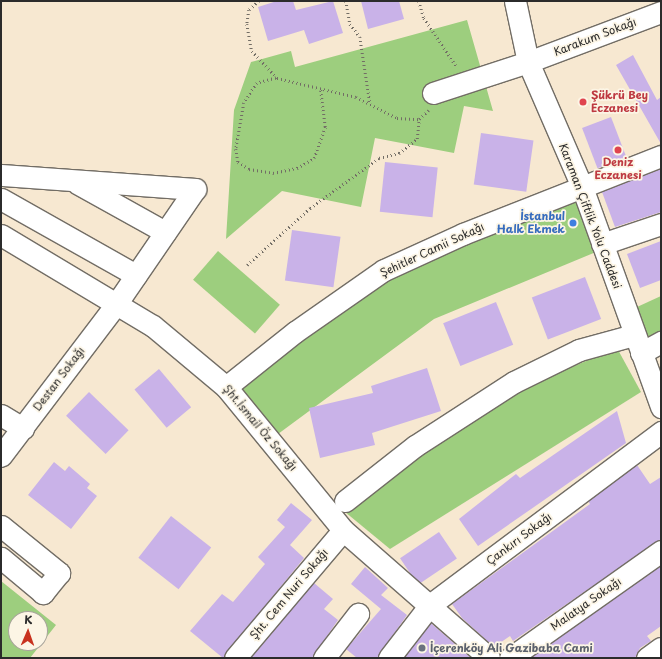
<!DOCTYPE html>
<html>
<head>
<meta charset="utf-8">
<style>
	body { margin:0 }
	#map { position:relative; width:662px; height:659px; overflow:hidden; background:#f7e8d1; font-family:"Playpen Sans",sans-serif }
	div>[style] { position:absolute }
	.green>* { inset:0; background:#9dce7e; transform-origin:0 0 }
	.building>* { inset:0; background:#c9b2e8; transform-origin:0 0 }
	.path>* { height:2.5px; margin-top:-1.25px; transform-origin:0; background:repeating-linear-gradient(90deg,#726d65 0 1px,transparent 0 4px) }
	.roads { filter:drop-shadow(1px 0 #726d65) drop-shadow(-1px 0 #726d65) drop-shadow(0 1px #726d65) drop-shadow(0 -1px #726d65) }
	.minor>* { height:21px; margin:-10.5px; padding:0 10.5px; transform-origin:10.5px; border-radius:10.5px; background:#fff }
	.dots>* { width:11px; height:11px; translate:-50% -50%; box-sizing:border-box; border:2px solid #fcf5e5; border-radius:50% }
	span { translate:-50% -50%; white-space:nowrap; text-align:center; line-height:1.15; -webkit-text-stroke:3.5px #fcf5e5; paint-order:stroke }
	.street-label { font-size:11px; color:#2b2b2b }
	.health-label { font-size:11px; color:#be3a42; font-weight:700 }
	.left { translate:0 -50%; text-align:left }
	.shop-label { font-size:11px; color:#366cbe; font-weight:700 }
	.right { translate:-100% -50%; text-align:right }
	.worship-label { font-size:11px; color:#5b616d; font-weight:700 }
	.frame { position:absolute; inset:0; border:2px solid #2b2b2b; pointer-events:none }
	.north { position:absolute; left:8px; top:611px; width:40px; height:40px; box-sizing:border-box; background:#fcf5e5; border:1px solid #a8a49b; border-radius:50%; rotate:2deg; font-size:11px; font-weight:700; line-height:16px; text-align:center; color:#2b2b2b }
	.north::after { content:''; display:block; margin:auto; width:14px; height:18px; background:#c8321e; clip-path:polygon(50% 0,100% 100%,50% 72%,0 100%) }
</style>
</head>
<body>
<div id="map">
	<div class="green">
		<div style="clip-path:polygon(467px 20px,493px 111px,464px 106px,454px 153px,375px 138px,361px 207px,282px 191px,226px 239px,234px 110px,251px 62px,291px 51px,295px 67px)"></div>
		<div style="clip-path:polygon(577px 198px,596px 252px,434px 319px,278px 434px,233px 389px,386px 276px)"></div>
		<div style="left:218px;top:251px;width:82px;height:38px;rotate:41deg"></div>
		<div style="clip-path:polygon(661px 296px,661px 349px,650px 355px,637px 307px)"></div>
		<div style="clip-path:polygon(617px 348px,641px 392px,390px 549px,339px 507px,510px 393px)"></div>
		<div style="clip-path:polygon(evenodd,1px 581px,56px 625px,30px 658px,1px 658px,1px 581px,16px 619px,40px 619px,40px 643px,16px 643px,16px 619px)"></div>
	</div>
	<div class="building">
		<div style="clip-path:polygon(277px 1px,293px 1px,296px 10px,333px 1px,343px 33px,309px 44px,304px 30px,268px 41px,258px 7px)"></div>
		<div style="clip-path:polygon(361px 1px,399px 1px,404px 19px,368px 29px)"></div>
		<div style="clip-path:polygon(633px 55px,657px 100px,661px 97px,661px 144px,616px 65px)"></div>
		<div style="left:611px;top:117px;width:43px;height:31px;rotate:69deg"></div>
		<div style="left:481px;top:133px;width:53px;height:52px;rotate:8deg"></div>
		<div style="left:385px;top:162px;width:53px;height:50px;rotate:6deg"></div>
		<div style="clip-path:polygon(661px 169px,661px 212px,615px 227px,602px 192px)"></div>
		<div style="left:292px;top:230px;width:49px;height:51px;rotate:8deg"></div>
		<div style="clip-path:polygon(661px 241px,661px 280px,640px 288px,627px 254px)"></div>
		<div style="left:585px;top:277px;width:45px;height:57px;rotate:69deg"></div>
		<div style="left:496px;top:302px;width:46px;height:57px;rotate:68deg"></div>
		<div style="clip-path:polygon(427px 368px,441px 411px,372px 433px,375px 445px,320px 458px,309px 408px,373px 393px,371px 386px)"></div>
		<div style="left:159px;top:369px;width:50px;height:32px;rotate:50deg"></div>
		<div style="left:89px;top:392px;width:55px;height:33px;rotate:44deg"></div>
		<div style="clip-path:polygon(617px 411px,626px 443px,478px 546px,459px 519px,516px 474px,520px 478px)"></div>
		<div style="clip-path:polygon(54px 462px,65px 471px,69px 466px,90px 484px,87px 488px,97px 496px,71px 529px,28px 495px)"></div>
		<div style="clip-path:polygon(637px 465px,650px 484px,661px 477px,661px 539px,513px 641px,510px 636px,494px 647px,462px 618px,452px 604px,590px 504px,588px 501px)"></div>
		<div style="clip-path:polygon(291px 503px,312px 520px,290px 545px,304px 558px,223px 658px,190px 631px,222px 594px,233px 602px,265px 564px,258px 557px,285px 527px,277px 520px)"></div>
		<div style="left:171px;top:516px;width:51px;height:53px;rotate:38deg"></div>
		<div style="left:439px;top:532px;width:32px;height:47px;rotate:56deg"></div>
		<div style="clip-path:polygon(661px 566px,661px 626px,647px 636px,651px 641px,640px 648px,635px 658px,531px 658px)"></div>
		<div style="clip-path:polygon(365px 567px,388px 588px,381px 595px,407px 615px,377px 658px,357px 658px,346px 649px,381px 609px,351px 584px)"></div>
		<div style="clip-path:polygon(314px 583px,333px 599px,324px 609px,338px 620px,312px 658px,251px 658px)"></div>
		<div style="clip-path:polygon(431px 623px,433px 625px,471px 658px,404px 658px)"></div>
	</div>
	<div class="path">
		<div style="left:259px;top:1px;width:13px;rotate:138deg"></div>
		<div style="left:249px;top:10px;width:14px;rotate:98deg"></div>
		<div style="left:247px;top:24px;width:27px;rotate:80deg"></div>
		<div style="left:252px;top:51px;width:37px;rotate:47deg"></div>
		<div style="left:277px;top:78px;width:81px;rotate:13.5deg"></div>
		<div style="left:356px;top:97px;width:46px;rotate:27.1deg"></div>
		<div style="left:397px;top:118px;width:22px;rotate:3deg"></div>
		<div style="left:419px;top:119px;width:13px;rotate:-42deg"></div>
		<div style="left:346px;top:1px;width:23px;rotate:80deg"></div>
		<div style="left:350px;top:24px;width:16px;rotate:52deg"></div>
		<div style="left:360px;top:37px;width:67px;rotate:81.4deg"></div>
		<div style="left:419px;top:1px;width:18px;rotate:74deg"></div>
		<div style="left:424px;top:18px;width:59px;rotate:56deg"></div>
		<div style="left:276px;top:78px;width:20px;rotate:165deg"></div>
		<div style="left:257px;top:83px;width:24px;rotate:123deg"></div>
		<div style="left:244px;top:103px;width:47px;rotate:99.9deg"></div>
		<div style="left:236px;top:149px;width:13px;rotate:81deg"></div>
		<div style="left:238px;top:162px;width:13px;rotate:32deg"></div>
		<div style="left:249px;top:169px;width:24px;rotate:9deg"></div>
		<div style="left:273px;top:173px;width:25px;rotate:-12deg"></div>
		<div style="left:297px;top:168px;width:20px;rotate:-30deg"></div>
		<div style="left:314px;top:158px;width:33px;rotate:-70deg"></div>
		<div style="left:325px;top:127px;width:39px;rotate:-97deg"></div>
		<div style="left:247px;top:265px;width:85px;rotate:-42.1deg"></div>
		<div style="left:310px;top:208px;width:85px;rotate:-35.9deg"></div>
		<div style="left:379px;top:158px;width:21px;rotate:-14deg"></div>
		<div style="left:399px;top:153px;width:23px;rotate:-38deg"></div>
		<div style="left:417px;top:139px;width:20px;rotate:-84deg"></div>
	</div>
	<div class="roads">
		<div class="minor">
			<div style="left:515px;top:1px;width:62px;rotate:78deg"></div>
			<div style="left:528px;top:62px;width:136px;rotate:66.6deg"></div>
			<div style="left:582px;top:187px;width:234px;rotate:70.2deg"></div>
			<div style="left:433px;top:93px;width:100px;rotate:-18.1deg"></div>
			<div style="left:528px;top:62px;width:142px;rotate:-20.6deg"></div>
			<div style="left:1px;top:175px;width:195px;rotate:4.1deg"></div>
			<div style="left:195px;top:189px;width:138px;rotate:124.4deg"></div>
			<div style="left:117px;top:303px;width:192px;rotate:127.2deg"></div>
			<div style="left:77px;top:183px;width:101px;rotate:29.1deg"></div>
			<div style="left:1px;top:199px;width:155px;rotate:29.4deg"></div>
			<div style="left:1px;top:235px;width:177px;rotate:30.9deg"></div>
			<div style="left:153px;top:326px;width:95px;rotate:39.9deg"></div>
			<div style="left:226px;top:387px;width:185px;rotate:50.7deg"></div>
			<div style="left:343px;top:530px;width:194px;rotate:41.2deg"></div>
			<div style="left:602px;top:244px;width:62px;rotate:-18.7deg"></div>
			<div style="left:641px;top:353px;width:23px;rotate:-29deg"></div>
			<div style="left:226px;top:387px;width:88px;rotate:-38.6deg"></div>
			<div style="left:295px;top:332px;width:108px;rotate:-34.9deg"></div>
			<div style="left:384px;top:270px;width:87px;rotate:-24.5deg"></div>
			<div style="left:463px;top:234px;width:213px;rotate:-21.5deg"></div>
			<div style="left:1px;top:415px;width:26px;rotate:31deg"></div>
			<div style="left:345px;top:501px;width:89px;rotate:-38.2deg"></div>
			<div style="left:415px;top:446px;width:118px;rotate:-32.9deg"></div>
			<div style="left:514px;top:382px;width:72px;rotate:-26.2deg"></div>
			<div style="left:579px;top:350px;width:57px;rotate:-15.3deg"></div>
			<div style="left:1px;top:526px;width:75px;rotate:39deg"></div>
			<div style="left:59px;top:573px;width:26px;rotate:129deg"></div>
			<div style="left:43px;top:593px;width:55px;rotate:-140.2deg"></div>
			<div style="left:235px;top:658px;width:167px;rotate:-49.8deg"></div>
			<div style="left:324px;top:658px;width:56px;rotate:-52.3deg"></div>
			<div style="left:389px;top:658px;width:67px;rotate:-52.3deg"></div>
			<div style="left:430px;top:605px;width:289px;rotate:-36.8deg"></div>
			<div style="left:510px;top:658px;width:185px;rotate:-35.3deg"></div>
			<div style="left:647px;top:658px;width:17px;rotate:-36deg"></div>
		</div>
	</div>
	<div class="dots">
		<div style="left:583px;top:102px;background:#e0444e"></div>
		<div style="left:618px;top:150px;background:#e0444e"></div>
		<div style="left:573px;top:223px;background:#3f7fe0"></div>
		<div style="left:422px;top:648px;background:#6b7280"></div>
	</div>
	<div class="street-label">
		<span style="left:595px;top:37px;rotate:-21deg">Karakum Sokağı</span>
		<span style="left:590px;top:216px;rotate:69deg">Karaman Çiftlik Yolu Caddesi</span>
		<span style="left:432px;top:250px;rotate:-25deg">Şehitler Camii Sokağı</span>
		<span style="left:59px;top:379px;rotate:-53deg">Destan Sokağı</span>
		<span style="left:260px;top:428px;rotate:50deg">Şht.İsmail Öz Sokağı</span>
		<span style="left:519px;top:539px;rotate:-37deg">Çankırı Sokağı</span>
		<span style="left:289px;top:594px;rotate:-50deg">Şht. Cem Nuri Sokağı</span>
		<span style="left:586px;top:604px;rotate:-35deg">Malatya Sokağı</span>
	</div>
	<div class="health-label">
		<span class="left" style="left:591px;top:102px">Şükrü Bey<br>Eczanesi</span>
		<span style="left:618px;top:169px">Deniz<br>Eczanesi</span>
	</div>
	<div class="shop-label">
		<span class="right" style="left:565px;top:223px">İstanbul<br>Halk Ekmek</span>
	</div>
	<div class="worship-label">
		<span class="left" style="left:430px;top:648px">İçerenköy Ali Gazibaba Cami</span>
	</div>
	<div class="frame"></div>
	<div class="north">K</div>
</div>
</body>
</html>
